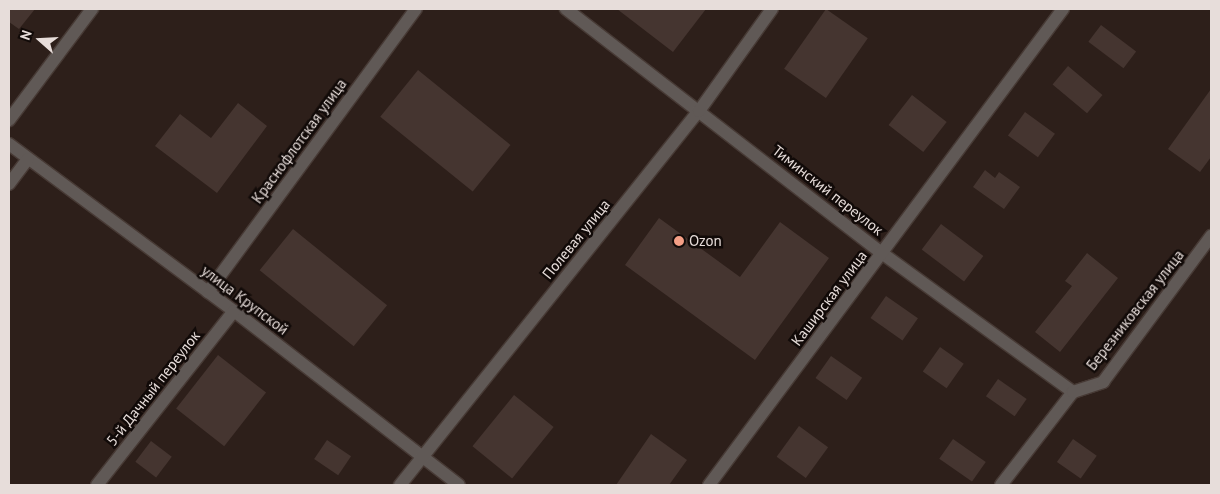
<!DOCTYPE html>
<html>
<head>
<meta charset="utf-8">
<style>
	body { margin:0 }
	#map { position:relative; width:1220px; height:494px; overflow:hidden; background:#2d1f1a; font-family:"PT Sans",sans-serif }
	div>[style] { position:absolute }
	.building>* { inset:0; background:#453530; transform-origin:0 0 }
	.roads { filter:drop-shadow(1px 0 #473a35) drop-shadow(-1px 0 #473a35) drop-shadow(0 1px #473a35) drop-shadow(0 -1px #473a35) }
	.minor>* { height:12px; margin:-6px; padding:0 6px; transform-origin:6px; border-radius:6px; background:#605956 }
	.dots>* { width:14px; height:14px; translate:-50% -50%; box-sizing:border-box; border:2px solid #110a08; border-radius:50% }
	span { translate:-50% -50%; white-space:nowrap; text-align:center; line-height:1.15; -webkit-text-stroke:5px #110a08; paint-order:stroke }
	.street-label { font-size:15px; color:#e7ddda }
	.poi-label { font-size:15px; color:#e7ddda }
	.left { translate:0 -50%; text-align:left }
	.frame { position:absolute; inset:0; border:10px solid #e7ddda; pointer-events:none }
	.north { position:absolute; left:15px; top:15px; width:50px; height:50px; -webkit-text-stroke:4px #110a08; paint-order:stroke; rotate:289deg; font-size:14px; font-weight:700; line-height:20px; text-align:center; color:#e7ddda }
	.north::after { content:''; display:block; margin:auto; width:18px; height:22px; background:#e7ddda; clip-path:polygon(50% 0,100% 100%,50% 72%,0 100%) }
</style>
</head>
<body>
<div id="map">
	<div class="building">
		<div style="clip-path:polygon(9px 9px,35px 9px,19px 29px,9px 22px)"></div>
		<div style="clip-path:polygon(617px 9px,706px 9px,673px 52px)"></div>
		<div style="left:826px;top:9px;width:51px;height:73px;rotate:35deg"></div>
		<div style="left:1101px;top:25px;width:44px;height:21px;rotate:37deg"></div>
		<div style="left:1068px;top:66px;width:45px;height:24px;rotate:40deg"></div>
		<div style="left:418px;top:70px;width:119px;height:60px;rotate:39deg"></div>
		<div style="clip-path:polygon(1211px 89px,1211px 157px,1200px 172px,1168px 149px)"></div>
		<div style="left:912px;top:95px;width:44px;height:38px;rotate:38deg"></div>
		<div style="clip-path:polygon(238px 103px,267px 126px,217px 193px,155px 146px,180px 114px,211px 138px)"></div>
		<div style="left:1025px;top:112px;width:37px;height:29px;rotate:36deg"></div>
		<div style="clip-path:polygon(985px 170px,995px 178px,999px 172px,1020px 187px,1004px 209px,973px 187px)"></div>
		<div style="clip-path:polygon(659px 218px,740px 277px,780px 222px,829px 258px,755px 360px,625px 265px)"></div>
		<div style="left:941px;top:224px;width:53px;height:32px;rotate:37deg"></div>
		<div style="left:293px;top:229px;width:121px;height:53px;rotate:39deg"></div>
		<div style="clip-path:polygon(1087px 253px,1118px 278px,1060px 352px,1035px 332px,1072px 286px,1065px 281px)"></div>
		<div style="left:886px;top:296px;width:39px;height:27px;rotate:35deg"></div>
		<div style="left:940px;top:347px;width:29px;height:30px;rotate:35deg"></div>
		<div style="left:218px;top:355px;width:61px;height:68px;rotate:38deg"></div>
		<div style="left:831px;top:356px;width:38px;height:27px;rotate:35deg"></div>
		<div style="left:998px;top:379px;width:35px;height:21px;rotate:35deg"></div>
		<div style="left:514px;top:395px;width:51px;height:66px;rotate:39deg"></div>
		<div style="left:799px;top:426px;width:36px;height:38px;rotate:36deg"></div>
		<div style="clip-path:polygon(651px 434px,687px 460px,669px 485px,616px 485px)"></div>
		<div style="left:953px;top:439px;width:40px;height:24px;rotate:35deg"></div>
		<div style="left:1073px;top:439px;width:29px;height:28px;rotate:35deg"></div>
		<div style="left:327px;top:440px;width:29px;height:23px;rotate:34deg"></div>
		<div style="left:151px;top:441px;width:26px;height:26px;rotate:37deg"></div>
	</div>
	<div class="roads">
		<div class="minor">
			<div style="left:566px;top:9px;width:401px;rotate:37.7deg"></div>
			<div style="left:883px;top:254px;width:235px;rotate:36deg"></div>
			<div style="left:9px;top:120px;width:139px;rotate:-53.2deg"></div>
			<div style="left:9px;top:144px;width:280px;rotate:36.6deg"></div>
			<div style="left:234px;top:311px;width:284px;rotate:37.7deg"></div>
			<div style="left:9px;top:184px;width:31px;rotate:-53deg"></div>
			<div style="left:208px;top:292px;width:351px;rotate:-53.7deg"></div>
			<div style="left:97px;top:485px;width:221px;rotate:-51.8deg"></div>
			<div style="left:400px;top:485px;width:479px;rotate:-51.4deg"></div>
			<div style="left:699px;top:111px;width:125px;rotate:-54.4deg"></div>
			<div style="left:709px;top:485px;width:593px;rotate:-53.36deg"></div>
			<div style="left:1001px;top:485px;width:118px;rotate:-52.3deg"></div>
			<div style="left:1073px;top:392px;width:32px;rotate:-18deg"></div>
			<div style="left:1103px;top:382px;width:182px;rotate:-53.5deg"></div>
		</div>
	</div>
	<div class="dots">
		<div style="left:679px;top:241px;background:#f49f86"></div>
	</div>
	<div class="street-label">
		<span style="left:299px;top:141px;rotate:-54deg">Краснофлотская улица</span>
		<span style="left:828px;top:190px;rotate:38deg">Тиминский переулок</span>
		<span style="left:576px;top:239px;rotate:-51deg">Полевая улица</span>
		<span style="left:829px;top:298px;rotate:-53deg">Каширская улица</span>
		<span style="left:245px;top:300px;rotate:37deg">улица Крупской</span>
		<span style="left:1135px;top:310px;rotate:-52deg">Березниковская улица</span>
		<span style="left:153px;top:388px;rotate:-52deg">5-й Дачный переулок</span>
	</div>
	<div class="poi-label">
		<span class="left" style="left:689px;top:241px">Ozon</span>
	</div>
	<div class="frame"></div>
	<div class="north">N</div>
</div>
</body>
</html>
